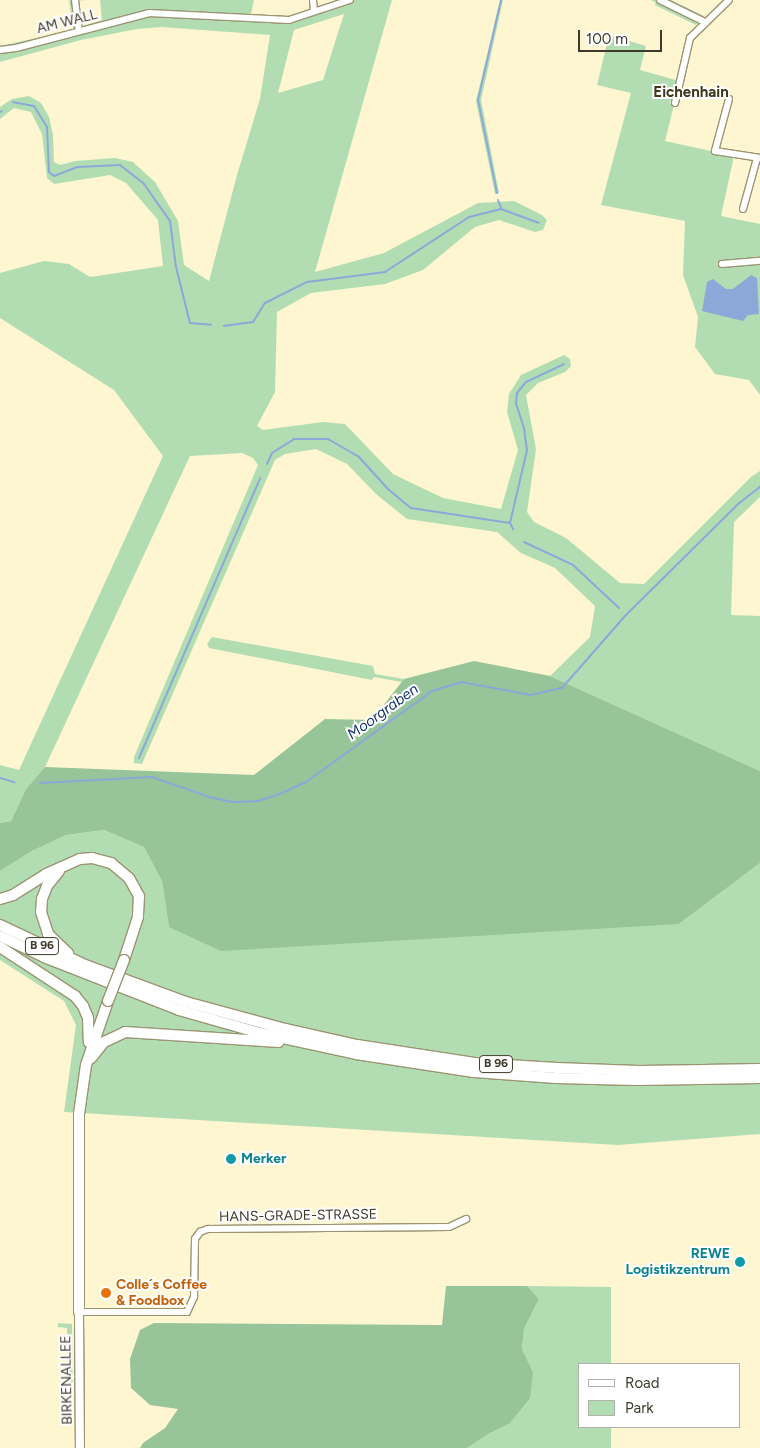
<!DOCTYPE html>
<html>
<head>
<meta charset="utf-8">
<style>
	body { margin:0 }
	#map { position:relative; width:760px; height:1448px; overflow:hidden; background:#fef6d1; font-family:Figtree,sans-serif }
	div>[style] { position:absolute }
	.green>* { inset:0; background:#b2ddb3 }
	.forest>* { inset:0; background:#97c498 }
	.water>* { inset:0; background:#8ca8d9 }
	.stream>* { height:2px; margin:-1px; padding:0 1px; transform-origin:1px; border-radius:1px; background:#8ca8d9 }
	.roads { filter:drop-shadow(1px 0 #9b9472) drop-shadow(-1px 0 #9b9472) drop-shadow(0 1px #9b9472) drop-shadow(0 -1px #9b9472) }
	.minor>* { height:6px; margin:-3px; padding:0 3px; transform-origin:3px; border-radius:3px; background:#fff }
	.tertiary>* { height:8px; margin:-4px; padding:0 4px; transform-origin:4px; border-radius:4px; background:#fff }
	.trunk>* { height:10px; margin:-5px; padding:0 5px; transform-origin:5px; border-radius:5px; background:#fff }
	.bridges { filter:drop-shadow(1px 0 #9b9472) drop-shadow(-1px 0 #9b9472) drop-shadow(0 1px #9b9472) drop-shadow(0 -1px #9b9472) }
	.trunk-bridge>* { height:10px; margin:-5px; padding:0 5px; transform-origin:5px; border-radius:5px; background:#fff }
	.dots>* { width:14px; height:14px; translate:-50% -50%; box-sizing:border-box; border:2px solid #fff; border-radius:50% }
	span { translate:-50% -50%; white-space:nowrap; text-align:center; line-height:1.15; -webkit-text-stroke:4px #fff; paint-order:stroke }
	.shield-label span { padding:1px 4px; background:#fff; border:1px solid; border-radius:4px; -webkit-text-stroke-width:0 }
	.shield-label { font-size:12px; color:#3d3a2b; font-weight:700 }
	.street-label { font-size:14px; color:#3d3a2b }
	.culture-label { font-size:14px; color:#0d838f; font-weight:700 }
	.left { translate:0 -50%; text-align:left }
	.right { translate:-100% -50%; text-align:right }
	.food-label { font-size:14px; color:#c56008; font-weight:700 }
	.neighbourhood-label { font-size:15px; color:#3d3617; font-weight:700 }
	.water-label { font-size:15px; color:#14346e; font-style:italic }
	.legend { position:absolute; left:578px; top:1363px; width:162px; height:65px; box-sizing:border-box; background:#fff; border:1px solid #b1b0aa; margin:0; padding:6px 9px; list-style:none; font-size:15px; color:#3d3a2b }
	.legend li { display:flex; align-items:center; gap:10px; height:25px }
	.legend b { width:25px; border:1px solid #b1b0aa }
	.scale { position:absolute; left:578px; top:30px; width:84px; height:22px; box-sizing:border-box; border:2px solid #3d3a2b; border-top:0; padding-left:6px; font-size:15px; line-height:18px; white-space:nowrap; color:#3d3a2b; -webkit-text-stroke:4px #fff; paint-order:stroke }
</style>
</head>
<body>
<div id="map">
	<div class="green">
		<div style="clip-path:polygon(evenodd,69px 0,79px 0,83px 26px,102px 20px,100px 0,254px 0,251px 14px,290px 17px,343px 0,392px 0,315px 272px,384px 253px,478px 203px,514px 201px,542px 215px,547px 220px,543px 230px,535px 232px,499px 220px,475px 227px,423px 270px,385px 284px,311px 293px,277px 312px,275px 392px,257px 426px,263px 430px,323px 422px,345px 424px,393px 474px,443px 498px,501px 509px,518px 450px,507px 412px,509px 394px,521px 375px,564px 355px,570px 359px,571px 366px,565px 372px,538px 383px,526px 395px,536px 449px,527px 512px,534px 522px,566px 538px,620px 583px,644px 584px,751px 477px,760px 471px,760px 497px,734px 522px,731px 615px,760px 616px,760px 771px,550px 676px,590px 637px,595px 606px,555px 568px,521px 553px,497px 532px,407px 519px,376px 494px,347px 464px,316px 449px,285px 454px,275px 460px,142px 764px,134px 763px,134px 757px,258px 465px,253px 458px,242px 453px,190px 456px,45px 767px,26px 789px,11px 821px,0 823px,0 765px,19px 770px,163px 456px,114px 390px,0 318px,0 273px,44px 261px,69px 264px,90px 277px,163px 266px,158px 220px,126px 183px,110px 175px,54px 184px,47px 178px,42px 134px,31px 112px,14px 108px,0 119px,0 107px,12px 99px,29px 96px,41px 103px,49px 117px,53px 135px,54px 162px,60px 165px,75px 161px,115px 158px,133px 162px,155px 182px,178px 221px,184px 265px,209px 281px,237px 175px,260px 99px,270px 35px,162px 27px,137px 29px,81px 40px,0 62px,0 46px,73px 30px,69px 0,344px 14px,323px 80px,278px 93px,294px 30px,344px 14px)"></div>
		<div style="clip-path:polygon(500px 0,503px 0,481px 100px,499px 193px,495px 194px,476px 101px)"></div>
		<div style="clip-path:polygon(651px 0,671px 0,704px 16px,696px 25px,655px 5px,656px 3px)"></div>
		<div style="clip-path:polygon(609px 35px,646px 46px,640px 70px,676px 80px,670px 103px,674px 105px,665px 141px,734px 156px,721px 216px,760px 224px,760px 395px,749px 380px,715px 374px,695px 347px,698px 317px,683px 275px,685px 221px,601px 205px,631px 93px,597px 85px)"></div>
		<div style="clip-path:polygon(212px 637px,373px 666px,375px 674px,404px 679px,402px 682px,374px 677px,372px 680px,209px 648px,207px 644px)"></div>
		<div style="clip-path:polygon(104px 830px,144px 847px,162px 881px,169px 927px,679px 924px,760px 863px,760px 1134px,618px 1145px,64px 1112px,76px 1025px,64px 1001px,0 960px,0 871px,32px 851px,66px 835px)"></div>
		<div style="clip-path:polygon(527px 1286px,611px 1287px,611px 1364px,579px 1364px,579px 1427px,611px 1427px,611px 1448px,467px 1448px,488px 1434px,509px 1424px,533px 1372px,522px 1349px,524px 1329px,539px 1299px)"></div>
		<div style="clip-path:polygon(58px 1323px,72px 1324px,73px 1399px,69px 1399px,68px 1386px,67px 1328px,58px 1327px)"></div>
	</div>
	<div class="forest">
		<div style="clip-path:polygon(474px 661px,550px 676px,760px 771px,760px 863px,679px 924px,221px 951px,169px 927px,162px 881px,144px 847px,104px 830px,66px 835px,32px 851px,0 871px,0 823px,11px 821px,26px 789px,45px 767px,254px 775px,325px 719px,372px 720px,404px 679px)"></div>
		<div style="clip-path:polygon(446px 1286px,527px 1286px,539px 1299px,524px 1329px,522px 1349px,533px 1372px,530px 1398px,509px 1424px,488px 1434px,467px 1448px,140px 1448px,143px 1443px,165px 1428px,178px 1409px,150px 1405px,131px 1388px,130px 1359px,140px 1330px,154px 1323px,442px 1325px)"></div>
	</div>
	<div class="water">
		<div style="clip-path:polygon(751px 275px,757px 278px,759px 314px,748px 315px,743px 321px,702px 311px,707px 282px,713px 279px,726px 289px,733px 289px)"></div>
	</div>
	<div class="stream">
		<div style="left:13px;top:102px;width:21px;rotate:11deg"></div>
		<div style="left:34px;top:106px;width:25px;rotate:58deg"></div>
		<div style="left:47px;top:127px;width:45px;rotate:87.5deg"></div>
		<div style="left:49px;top:172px;width:6px;rotate:39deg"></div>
		<div style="left:54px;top:176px;width:25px;rotate:-21deg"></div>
		<div style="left:77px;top:167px;width:43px;rotate:-2.7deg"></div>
		<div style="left:120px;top:165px;width:31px;rotate:38deg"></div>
		<div style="left:144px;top:184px;width:45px;rotate:54.9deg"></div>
		<div style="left:170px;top:221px;width:46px;rotate:82.6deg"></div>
		<div style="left:176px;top:267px;width:58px;rotate:76deg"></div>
		<div style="left:190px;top:323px;width:21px;rotate:5deg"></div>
		<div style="left:0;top:112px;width:2px;rotate:-27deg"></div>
		<div style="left:497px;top:193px;width:95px;rotate:-101.5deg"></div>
		<div style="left:478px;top:100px;width:103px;rotate:-77deg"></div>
		<div style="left:498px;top:200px;width:9px;rotate:69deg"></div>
		<div style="left:224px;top:326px;width:29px;rotate:-8deg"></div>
		<div style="left:253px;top:322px;width:22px;rotate:-58deg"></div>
		<div style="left:265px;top:303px;width:47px;rotate:-26.6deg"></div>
		<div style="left:307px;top:282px;width:79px;rotate:-7.3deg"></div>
		<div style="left:385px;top:272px;width:100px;rotate:-33.2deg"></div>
		<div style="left:469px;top:217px;width:33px;rotate:-14deg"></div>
		<div style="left:501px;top:209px;width:40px;rotate:20.2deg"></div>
		<div style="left:267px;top:464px;width:12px;rotate:-66deg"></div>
		<div style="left:272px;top:453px;width:26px;rotate:-32deg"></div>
		<div style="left:294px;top:439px;width:34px"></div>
		<div style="left:328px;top:439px;width:34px;rotate:30deg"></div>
		<div style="left:358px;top:456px;width:45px;rotate:47.7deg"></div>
		<div style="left:388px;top:489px;width:30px;rotate:40deg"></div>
		<div style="left:411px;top:508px;width:100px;rotate:8.6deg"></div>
		<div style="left:510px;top:523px;width:7px;rotate:63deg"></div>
		<div style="left:510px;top:523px;width:75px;rotate:-76.9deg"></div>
		<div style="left:527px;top:450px;width:22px;rotate:-98deg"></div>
		<div style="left:524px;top:428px;width:25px;rotate:-108deg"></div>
		<div style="left:516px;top:404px;width:11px;rotate:-85deg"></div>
		<div style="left:517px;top:393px;width:14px;rotate:-51deg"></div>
		<div style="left:526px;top:382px;width:42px;rotate:-25.3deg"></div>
		<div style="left:524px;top:542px;width:54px;rotate:25.1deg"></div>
		<div style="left:573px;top:565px;width:63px;rotate:43.1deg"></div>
		<div style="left:139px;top:758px;width:305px;rotate:-66.6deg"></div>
		<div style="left:0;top:778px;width:15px;rotate:16deg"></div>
		<div style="left:40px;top:783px;width:112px;rotate:-3.1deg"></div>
		<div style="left:152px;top:777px;width:60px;rotate:19.3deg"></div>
		<div style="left:209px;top:797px;width:24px;rotate:12deg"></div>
		<div style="left:232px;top:802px;width:26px;rotate:-2deg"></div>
		<div style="left:258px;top:801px;width:25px;rotate:-18deg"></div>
		<div style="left:282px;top:793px;width:26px;rotate:-25deg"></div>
		<div style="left:306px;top:782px;width:155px;rotate:-35.8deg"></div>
		<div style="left:432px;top:691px;width:30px;rotate:-17deg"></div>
		<div style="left:461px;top:682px;width:71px;rotate:10.5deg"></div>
		<div style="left:531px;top:695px;width:32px;rotate:-13deg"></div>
		<div style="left:562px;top:688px;width:97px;rotate:-48.8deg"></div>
		<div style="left:626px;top:615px;width:158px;rotate:-44.7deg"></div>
		<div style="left:738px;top:504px;width:28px;rotate:-38deg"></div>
	</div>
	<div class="roads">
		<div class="minor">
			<div style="left:75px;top:0;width:31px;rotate:83deg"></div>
			<div style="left:313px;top:0;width:11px;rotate:85deg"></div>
			<div style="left:660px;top:0;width:50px;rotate:26.1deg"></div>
			<div style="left:0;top:50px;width:16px;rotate:-7deg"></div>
			<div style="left:16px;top:48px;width:138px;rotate:-14.7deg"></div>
			<div style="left:149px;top:13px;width:140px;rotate:2.9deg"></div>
			<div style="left:289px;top:20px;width:64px;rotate:-18.2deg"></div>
			<div style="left:729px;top:99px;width:54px;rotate:105.1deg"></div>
			<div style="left:715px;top:151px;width:46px;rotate:8.8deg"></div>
			<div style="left:675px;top:103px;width:67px;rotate:-77deg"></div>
			<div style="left:690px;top:38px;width:54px;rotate:-44.3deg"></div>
			<div style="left:743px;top:209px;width:53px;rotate:-74.6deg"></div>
			<div style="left:722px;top:264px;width:38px;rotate:-5deg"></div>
			<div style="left:79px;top:1312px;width:108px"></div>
			<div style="left:187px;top:1312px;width:17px;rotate:-65deg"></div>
			<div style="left:194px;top:1297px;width:58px;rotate:-89deg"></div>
			<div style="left:195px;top:1239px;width:9px;rotate:-54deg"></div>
			<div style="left:200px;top:1232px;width:9px;rotate:-21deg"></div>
			<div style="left:208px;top:1229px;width:241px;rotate:-0.5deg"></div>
			<div style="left:449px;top:1227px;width:19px;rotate:-25deg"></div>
		</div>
		<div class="tertiary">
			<div style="left:79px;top:1312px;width:136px;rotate:89.6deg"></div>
		</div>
		<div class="trunk">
			<div style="left:59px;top:871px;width:19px;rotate:129deg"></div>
			<div style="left:47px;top:886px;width:14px;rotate:111deg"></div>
			<div style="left:42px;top:899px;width:13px;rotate:94deg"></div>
			<div style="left:41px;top:912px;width:23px;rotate:72deg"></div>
			<div style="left:48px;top:934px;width:28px;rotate:44deg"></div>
			<div style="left:0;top:899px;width:14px;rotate:-17deg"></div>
			<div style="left:13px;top:895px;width:39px;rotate:-32deg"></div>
			<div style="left:46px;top:874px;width:37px;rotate:-24deg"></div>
			<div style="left:80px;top:859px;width:12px;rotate:-5deg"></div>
			<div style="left:92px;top:858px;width:20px;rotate:15deg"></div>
			<div style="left:111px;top:863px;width:23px;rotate:40deg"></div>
			<div style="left:129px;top:878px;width:21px;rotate:61deg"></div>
			<div style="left:139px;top:896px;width:21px;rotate:93deg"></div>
			<div style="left:138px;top:917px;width:45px;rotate:108deg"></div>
			<div style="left:0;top:925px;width:94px;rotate:25.2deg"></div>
			<div style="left:85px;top:965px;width:108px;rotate:20.1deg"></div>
			<div style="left:186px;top:1002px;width:103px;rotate:15.3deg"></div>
			<div style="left:285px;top:1029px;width:74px;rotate:12.5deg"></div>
			<div style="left:357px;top:1045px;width:119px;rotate:8.7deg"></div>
			<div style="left:475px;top:1063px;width:82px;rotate:3.5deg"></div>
			<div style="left:557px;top:1068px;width:82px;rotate:2.1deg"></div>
			<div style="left:639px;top:1071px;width:121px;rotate:-0.9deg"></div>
			<div style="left:0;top:936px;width:49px;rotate:25.5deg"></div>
			<div style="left:44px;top:957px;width:145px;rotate:21.4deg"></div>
			<div style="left:179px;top:1010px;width:84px;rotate:15.9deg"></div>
			<div style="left:260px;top:1033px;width:98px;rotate:12.3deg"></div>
			<div style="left:356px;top:1054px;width:119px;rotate:8.7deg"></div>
			<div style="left:474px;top:1072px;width:82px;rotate:4.2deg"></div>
			<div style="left:556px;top:1078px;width:81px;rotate:1.4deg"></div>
			<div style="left:637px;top:1080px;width:123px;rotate:-0.9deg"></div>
			<div style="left:0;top:947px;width:90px;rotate:33.2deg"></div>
			<div style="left:75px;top:996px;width:13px;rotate:51deg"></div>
			<div style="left:83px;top:1006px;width:13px;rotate:67deg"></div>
			<div style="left:88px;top:1018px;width:24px;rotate:88deg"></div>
			<div style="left:91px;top:1058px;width:21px;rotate:-51deg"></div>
			<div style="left:104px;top:1042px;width:23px;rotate:-25deg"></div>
			<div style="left:125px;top:1032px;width:154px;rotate:3.7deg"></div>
			<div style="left:79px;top:1312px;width:198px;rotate:-90deg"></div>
			<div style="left:79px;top:1114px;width:49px;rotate:-81.9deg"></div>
			<div style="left:86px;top:1065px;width:68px;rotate:-71deg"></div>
		</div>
	</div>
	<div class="bridges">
		<div class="trunk-bridge">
			<div style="left:108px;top:1001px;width:44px;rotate:-68.7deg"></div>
		</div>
	</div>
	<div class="dots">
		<div style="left:231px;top:1159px;background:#0f9aa8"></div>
		<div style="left:740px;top:1262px;background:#0f9aa8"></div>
		<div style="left:106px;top:1293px;background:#e8710a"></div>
	</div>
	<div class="shield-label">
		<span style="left:42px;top:946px">B 96</span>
		<span style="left:496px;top:1064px">B 96</span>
	</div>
	<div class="street-label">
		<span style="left:67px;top:22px;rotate:-14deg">AM WALL</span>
		<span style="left:298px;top:1216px;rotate:-1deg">HANS-GRADE-STRASSE</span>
		<span style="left:67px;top:1380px;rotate:-91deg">BIRKENALLEE</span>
	</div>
	<div class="culture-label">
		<span class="left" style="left:241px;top:1159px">Merker</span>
		<span class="right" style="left:730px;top:1262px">REWE<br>Logistikzentrum</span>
	</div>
	<div class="food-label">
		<span class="left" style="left:116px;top:1293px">Colle´s Coffee<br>&amp; Foodbox</span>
	</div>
	<div class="neighbourhood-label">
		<span style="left:691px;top:93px">Eichenhain</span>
	</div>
	<div class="water-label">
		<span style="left:383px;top:712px;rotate:-36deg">Moorgraben</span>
	</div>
	<ul class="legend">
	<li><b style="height:6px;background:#fff"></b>Road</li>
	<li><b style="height:14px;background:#b2ddb3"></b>Park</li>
	</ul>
	<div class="scale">100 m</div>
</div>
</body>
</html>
